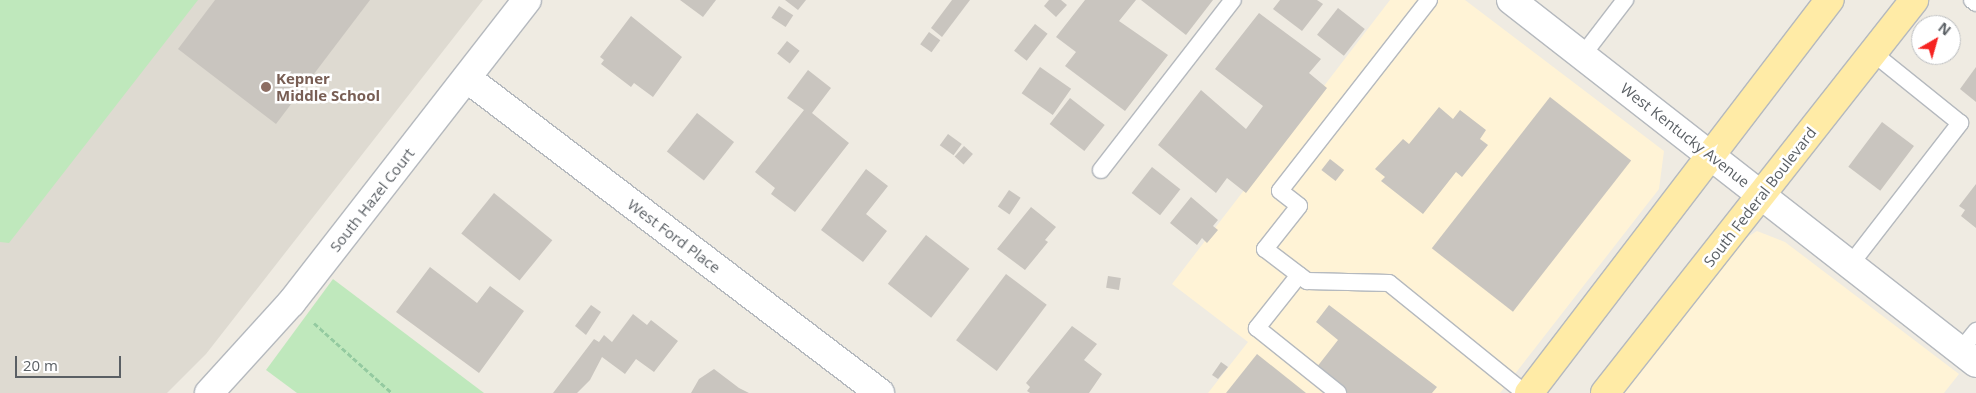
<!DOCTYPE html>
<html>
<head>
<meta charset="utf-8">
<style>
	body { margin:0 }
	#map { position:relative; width:1976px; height:393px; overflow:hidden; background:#efebe2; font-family:"Open Sans",sans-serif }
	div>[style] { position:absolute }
	.commercial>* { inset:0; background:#fff3d6 }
	.education>* { inset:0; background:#dedad1 }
	.green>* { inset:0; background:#bfe8bc }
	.building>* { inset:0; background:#c9c5bf; transform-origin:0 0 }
	.path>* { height:3px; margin-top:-1.5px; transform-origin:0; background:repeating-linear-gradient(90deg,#94caa0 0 5px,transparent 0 7.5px) }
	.roads { filter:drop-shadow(1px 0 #b5b9be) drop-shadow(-1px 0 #b5b9be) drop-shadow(0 1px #b5b9be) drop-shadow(0 -1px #b5b9be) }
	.service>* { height:16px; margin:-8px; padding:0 8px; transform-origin:8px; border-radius:8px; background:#fff }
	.minor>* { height:28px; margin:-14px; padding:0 14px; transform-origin:14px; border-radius:14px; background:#fff }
	.tertiary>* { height:28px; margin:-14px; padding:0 14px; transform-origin:14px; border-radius:14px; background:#fff }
	.primary>* { height:28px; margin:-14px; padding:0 14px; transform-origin:14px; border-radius:14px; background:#ffeba6 }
	.dots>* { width:14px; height:14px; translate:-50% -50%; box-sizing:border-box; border:2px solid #fff; border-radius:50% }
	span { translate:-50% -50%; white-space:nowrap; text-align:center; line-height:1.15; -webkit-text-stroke:5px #fff; paint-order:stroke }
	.education-label { font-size:15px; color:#785e54; font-weight:700 }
	.left { translate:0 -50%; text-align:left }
	.street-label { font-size:15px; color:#5a5f64 }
	.north { position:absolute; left:1911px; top:15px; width:50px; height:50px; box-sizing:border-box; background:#fff; border:1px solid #bdbfc1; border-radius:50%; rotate:38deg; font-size:14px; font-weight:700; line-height:20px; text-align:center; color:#5a5f64 }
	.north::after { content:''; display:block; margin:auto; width:18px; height:22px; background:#f62321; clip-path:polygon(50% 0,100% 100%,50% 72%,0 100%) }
	.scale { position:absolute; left:15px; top:356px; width:106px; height:22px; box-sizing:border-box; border:2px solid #5a5f64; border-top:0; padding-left:6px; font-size:15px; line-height:18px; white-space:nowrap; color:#5a5f64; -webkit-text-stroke:4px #fff; paint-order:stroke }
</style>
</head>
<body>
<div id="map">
	<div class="commercial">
		<div style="clip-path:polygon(1390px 0,1465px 0,1664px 151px,1659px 189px,1500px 393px,1208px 393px,1248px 342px,1172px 284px)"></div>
		<div style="clip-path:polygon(1757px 231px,1785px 242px,1959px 374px,1944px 393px,1620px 393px,1733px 246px)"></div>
	</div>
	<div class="education">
		<div style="clip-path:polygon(0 0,483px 0,206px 354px,167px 393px,0 393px)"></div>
	</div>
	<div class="green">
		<div style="clip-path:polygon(0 0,198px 0,9px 243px,0 242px)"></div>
		<div style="clip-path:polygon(333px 279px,484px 393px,297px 393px,266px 370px)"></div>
	</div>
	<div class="building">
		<div style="clip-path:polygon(215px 0,370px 0,276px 124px,178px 49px)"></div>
		<div style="clip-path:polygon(680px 0,716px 0,703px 17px)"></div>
		<div style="clip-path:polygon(785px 0,806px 0,798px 10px)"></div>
		<div style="clip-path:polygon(952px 0,970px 0,942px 37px,931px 28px)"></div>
		<div style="clip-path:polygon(1049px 0,1061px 0,1067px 5px,1056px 17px,1044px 6px)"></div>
		<div style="clip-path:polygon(1085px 0,1136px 0,1119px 21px,1168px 55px,1125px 111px,1065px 66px,1076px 52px,1056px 37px)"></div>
		<div style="clip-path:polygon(1141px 0,1213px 0,1186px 35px)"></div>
		<div style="clip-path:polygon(1280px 0,1317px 0,1323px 4px,1302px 31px,1273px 9px)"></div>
		<div style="left:779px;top:6px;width:17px;height:14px;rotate:33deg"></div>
		<div style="left:1338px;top:8px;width:34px;height:34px;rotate:38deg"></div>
		<div style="clip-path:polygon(1259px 13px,1321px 59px,1309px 73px,1327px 88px,1246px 193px,1227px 178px,1216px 193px,1158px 145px,1201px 90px,1246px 129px,1263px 106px,1215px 69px)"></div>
		<div style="clip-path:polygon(631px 16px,682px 57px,653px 97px,634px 83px,631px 87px,601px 64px,604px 60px,600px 57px)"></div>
		<div style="left:1035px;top:24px;width:16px;height:34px;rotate:38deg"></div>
		<div style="left:929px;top:32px;width:14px;height:15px;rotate:36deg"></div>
		<div style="left:787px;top:41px;width:16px;height:16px;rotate:38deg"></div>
		<div style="left:1040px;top:67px;width:38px;height:32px;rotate:35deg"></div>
		<div style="clip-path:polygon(1976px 67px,1976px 102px,1960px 89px)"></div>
		<div style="clip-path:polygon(808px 70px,831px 88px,812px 113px,849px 143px,795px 212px,771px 194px,775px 188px,755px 172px,804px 110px,787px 98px)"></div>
		<div style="left:1550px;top:97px;width:103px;height:192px;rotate:38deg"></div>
		<div style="left:1070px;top:98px;width:44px;height:33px;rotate:38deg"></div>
		<div style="clip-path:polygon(1439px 107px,1453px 119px,1460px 110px,1486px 130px,1480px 139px,1488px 145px,1462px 177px,1456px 172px,1423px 214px,1381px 181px,1385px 177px,1375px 169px,1403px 139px,1409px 144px)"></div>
		<div style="left:697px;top:113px;width:47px;height:49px;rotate:38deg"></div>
		<div style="left:1882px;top:122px;width:40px;height:56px;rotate:37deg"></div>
		<div style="left:948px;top:134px;width:17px;height:14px;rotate:36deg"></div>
		<div style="left:964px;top:146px;width:12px;height:14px;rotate:42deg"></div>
		<div style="left:1330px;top:159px;width:18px;height:14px;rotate:38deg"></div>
		<div style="left:1152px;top:167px;width:36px;height:33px;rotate:38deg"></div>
		<div style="clip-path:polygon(866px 169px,888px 186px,866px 214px,887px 231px,863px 262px,821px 230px)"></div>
		<div style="clip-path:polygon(1976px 184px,1976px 228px,1961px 216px,1965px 210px,1959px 206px)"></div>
		<div style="left:1009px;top:190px;width:14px;height:20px;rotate:34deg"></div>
		<div style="left:494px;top:193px;width:75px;height:52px;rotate:39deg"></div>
		<div style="clip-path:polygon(1191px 197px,1218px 220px,1213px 226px,1218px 230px,1207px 243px,1202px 238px,1197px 245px,1170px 223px)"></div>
		<div style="clip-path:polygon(1031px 207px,1056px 227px,1045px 240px,1048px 242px,1025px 270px,997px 249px)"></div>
		<div style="left:926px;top:235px;width:55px;height:62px;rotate:38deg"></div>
		<div style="clip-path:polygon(430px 267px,477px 303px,490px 286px,524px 311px,479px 373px,396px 312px)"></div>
		<div style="left:1006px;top:274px;width:51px;height:83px;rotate:37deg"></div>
		<div style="left:1108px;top:276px;width:13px;height:12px;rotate:9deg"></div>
		<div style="clip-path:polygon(591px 305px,601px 312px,586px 335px,575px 326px)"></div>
		<div style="clip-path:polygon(1329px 305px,1437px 387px,1432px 393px,1340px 393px,1313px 372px,1338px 340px,1316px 322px)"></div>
		<div style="clip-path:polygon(633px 314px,647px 325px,651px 320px,678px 341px,654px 372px,636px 359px,625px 374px,602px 357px,590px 380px,577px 393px,553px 393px,594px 339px,599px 342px,604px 335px,612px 342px)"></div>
		<div style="clip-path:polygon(1072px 326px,1097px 344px,1084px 360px,1102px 374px,1089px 393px,1030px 393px,1027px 391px,1030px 387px,1026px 383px)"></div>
		<div style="clip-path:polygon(1257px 354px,1306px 393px,1226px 393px)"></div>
		<div style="clip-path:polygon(1221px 362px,1228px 367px,1218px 379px,1212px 375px)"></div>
		<div style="clip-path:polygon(714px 369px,739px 388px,749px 393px,691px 393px,699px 379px)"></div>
	</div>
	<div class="path">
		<div style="left:314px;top:323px;width:105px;rotate:41.9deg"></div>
	</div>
	<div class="roads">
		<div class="service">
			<div style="left:1429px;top:0;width:242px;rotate:128deg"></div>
			<div style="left:1280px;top:191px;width:24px;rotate:38deg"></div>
			<div style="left:1299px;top:206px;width:55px;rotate:128.3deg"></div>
			<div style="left:1265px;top:249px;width:53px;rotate:37.3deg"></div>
			<div style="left:1307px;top:281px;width:82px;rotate:1.4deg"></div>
			<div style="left:1389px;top:283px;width:175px;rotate:39deg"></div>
			<div style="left:1972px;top:0;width:5px;rotate:37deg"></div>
			<div style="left:1582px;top:56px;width:71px;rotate:-52.5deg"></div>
			<div style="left:1101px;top:170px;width:215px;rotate:-52.2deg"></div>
			<div style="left:1850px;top:265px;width:180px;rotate:-52.2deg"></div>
			<div style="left:1960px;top:123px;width:112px;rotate:-141.2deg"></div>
			<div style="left:1299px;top:275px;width:68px;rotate:128.4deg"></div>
			<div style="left:1257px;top:328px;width:104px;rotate:38.7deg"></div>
			<div style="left:1960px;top:351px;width:26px;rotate:-51deg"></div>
		</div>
		<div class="minor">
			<div style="left:468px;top:79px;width:518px;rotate:37.31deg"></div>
			<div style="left:209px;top:393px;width:122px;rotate:-47.7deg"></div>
			<div style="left:291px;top:303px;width:384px;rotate:-52.1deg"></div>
		</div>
		<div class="tertiary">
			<div style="left:1511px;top:0;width:590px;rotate:37.98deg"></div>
		</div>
		<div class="primary">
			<div style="left:1529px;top:393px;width:495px;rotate:-52.6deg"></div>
			<div style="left:1605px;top:393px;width:500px;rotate:-51.8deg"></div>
		</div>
	</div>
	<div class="dots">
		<div style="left:266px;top:87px;background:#8d6e63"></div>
	</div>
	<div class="education-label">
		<span class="left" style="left:276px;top:87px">Kepner<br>Middle School</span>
	</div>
	<div class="street-label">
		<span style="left:1685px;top:135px;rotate:38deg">West Kentucky Avenue</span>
		<span style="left:1760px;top:197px;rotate:-52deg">South Federal Boulevard</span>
		<span style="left:372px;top:200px;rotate:-52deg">South Hazel Court</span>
		<span style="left:674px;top:236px;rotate:37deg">West Ford Place</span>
	</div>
	<div class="north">N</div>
	<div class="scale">20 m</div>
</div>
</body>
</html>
